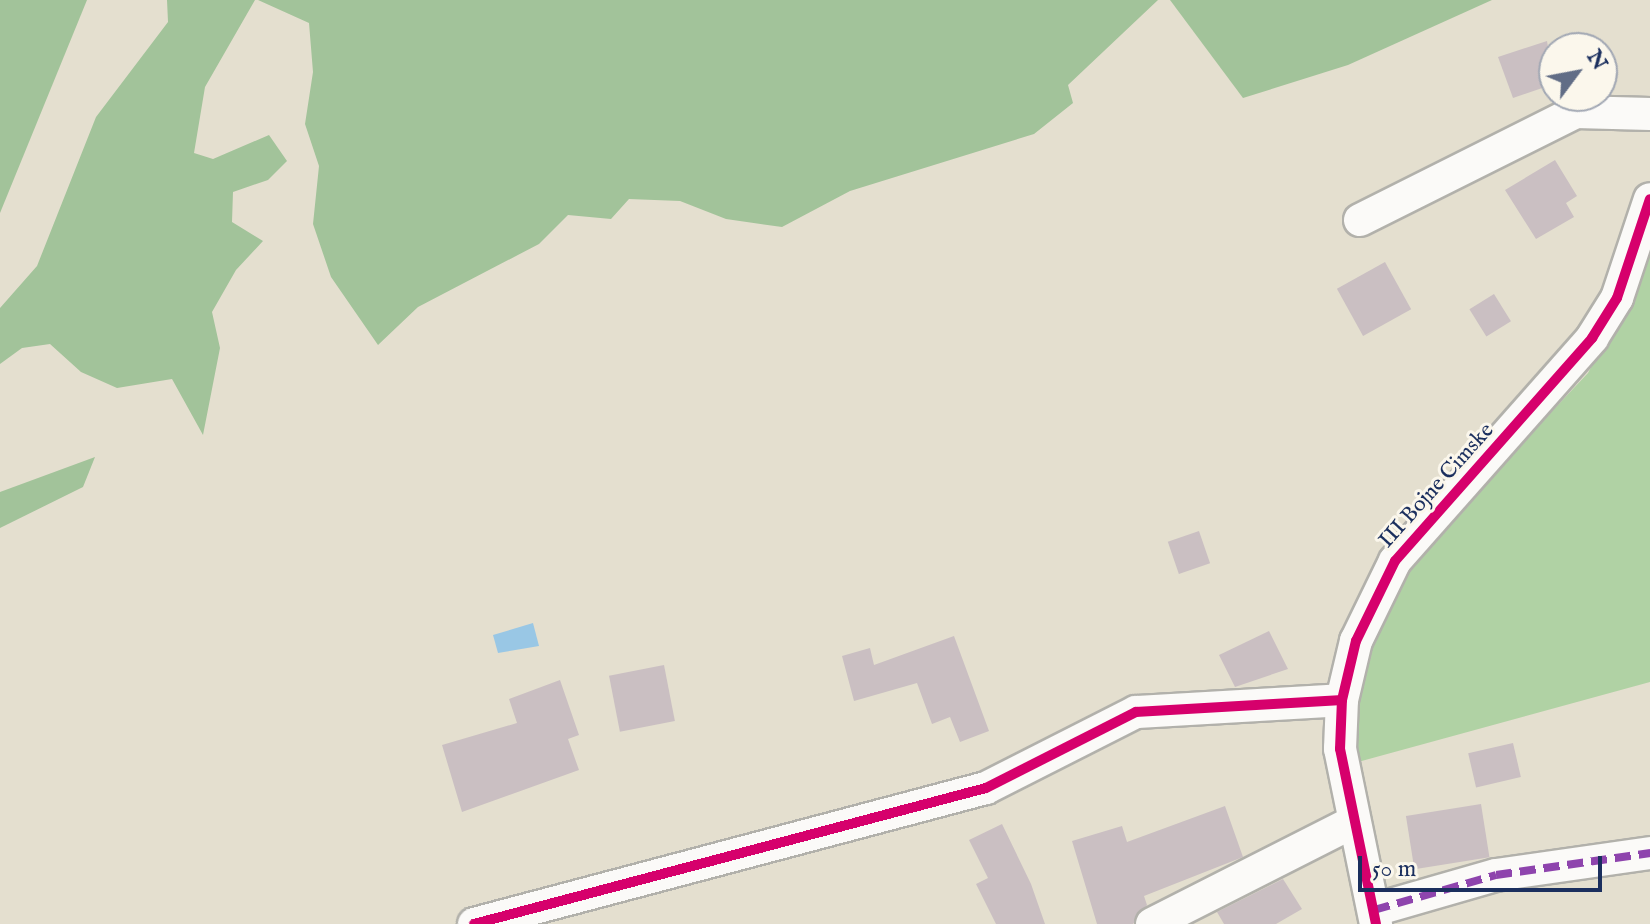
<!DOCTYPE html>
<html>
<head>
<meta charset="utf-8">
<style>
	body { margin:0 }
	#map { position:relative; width:1650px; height:924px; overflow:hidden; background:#e4dfcf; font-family:"IM FELL English",serif }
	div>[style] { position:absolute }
	.green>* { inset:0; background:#b0d2a4 }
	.forest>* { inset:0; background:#a2c39a }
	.water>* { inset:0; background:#99c7e5 }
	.building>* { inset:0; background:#cabfc2; transform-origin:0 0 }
	.roads { filter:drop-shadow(2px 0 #b2b1ab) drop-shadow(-2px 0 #b2b1ab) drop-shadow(0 2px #b2b1ab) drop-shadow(0 -2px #b2b1ab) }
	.minor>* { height:32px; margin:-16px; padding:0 16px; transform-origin:16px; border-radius:16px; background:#fbfaf8 }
	.quiet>* { height:8px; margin-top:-4px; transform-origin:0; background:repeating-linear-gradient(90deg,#8e44ad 0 16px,transparent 0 24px) }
	.cycleway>* { height:10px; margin:-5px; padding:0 5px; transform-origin:5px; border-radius:5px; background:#d6006c }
	span { translate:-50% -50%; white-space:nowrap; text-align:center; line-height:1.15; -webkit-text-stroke:6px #fbf7ec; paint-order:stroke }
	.street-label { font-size:22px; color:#1b2f5e }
	.north { position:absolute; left:1538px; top:32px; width:80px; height:80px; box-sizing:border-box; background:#fbf7ec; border:2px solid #a1a7b3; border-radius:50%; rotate:58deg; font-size:22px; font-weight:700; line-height:32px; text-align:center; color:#1b2f5e }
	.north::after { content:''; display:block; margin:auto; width:28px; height:36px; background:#616d86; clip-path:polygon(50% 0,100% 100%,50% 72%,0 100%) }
	.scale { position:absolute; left:1358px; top:856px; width:244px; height:36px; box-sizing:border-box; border:4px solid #1b2f5e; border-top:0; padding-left:10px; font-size:24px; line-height:28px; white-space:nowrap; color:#1b2f5e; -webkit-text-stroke:6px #fbf7ec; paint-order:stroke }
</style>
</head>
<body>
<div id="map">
	<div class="green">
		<div style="clip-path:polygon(1650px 252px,1650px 682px,1347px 765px,1352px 688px,1394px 579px,1588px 373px)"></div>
	</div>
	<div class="forest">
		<div style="clip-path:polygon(0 0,87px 0,0 213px)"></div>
		<div style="clip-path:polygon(167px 0,255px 0,205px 87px,194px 153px,213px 159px,269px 135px,287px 161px,268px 180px,233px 192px,232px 222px,263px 241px,236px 270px,212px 312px,220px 348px,203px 435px,172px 379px,117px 388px,81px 372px,50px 344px,22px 348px,0 364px,0 308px,37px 266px,96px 117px,168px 22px)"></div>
		<div style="clip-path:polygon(258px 0,1158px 0,1068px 85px,1073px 103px,1034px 134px,850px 191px,782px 227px,726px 219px,680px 201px,629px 199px,611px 219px,568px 215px,539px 244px,418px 307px,378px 345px,331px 277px,313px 224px,319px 166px,305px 124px,313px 72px,309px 23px)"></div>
		<div style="clip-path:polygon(1170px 0,1492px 0,1348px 65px,1243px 98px)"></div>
		<div style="clip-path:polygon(95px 457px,83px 487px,0 528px,0 492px)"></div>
	</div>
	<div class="water">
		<div style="clip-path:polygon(533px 623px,539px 646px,498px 653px,493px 635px)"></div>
	</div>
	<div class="building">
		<div style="clip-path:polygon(1547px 41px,1554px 84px,1513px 98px,1498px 57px)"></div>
		<div style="clip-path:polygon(1555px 160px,1577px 196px,1566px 203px,1574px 217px,1536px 239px,1505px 190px)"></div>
		<div style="left:1385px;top:262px;width:54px;height:55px;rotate:61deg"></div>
		<div style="left:1494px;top:294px;width:32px;height:29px;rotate:58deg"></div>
		<div style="left:1199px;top:531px;width:34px;height:33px;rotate:71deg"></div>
		<div style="clip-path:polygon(1269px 631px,1288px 669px,1235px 687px,1219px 655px)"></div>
		<div style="clip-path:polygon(954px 636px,989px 731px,960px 742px,950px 717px,932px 724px,917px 683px,854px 701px,842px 656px,870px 648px,874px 665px)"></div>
		<div style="left:664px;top:665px;width:57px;height:56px;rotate:79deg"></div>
		<div style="clip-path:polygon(560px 680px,579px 735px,568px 739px,579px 770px,462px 812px,442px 745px,517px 723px,509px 699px)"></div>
		<div style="left:1513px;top:743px;width:35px;height:46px;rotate:77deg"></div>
		<div style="left:1481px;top:804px;width:54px;height:76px;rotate:81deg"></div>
		<div style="clip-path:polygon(1225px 806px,1243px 857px,1144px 896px,1147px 905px,1133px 924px,1097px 924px,1072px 841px,1122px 826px,1127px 842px)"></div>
		<div style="clip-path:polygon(1002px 824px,1031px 884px,1045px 924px,996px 924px,976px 884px,988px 878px,969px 840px)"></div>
		<div style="clip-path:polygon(1283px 879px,1302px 909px,1276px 924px,1224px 924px,1217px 912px)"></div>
	</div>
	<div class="roads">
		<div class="minor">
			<div style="left:1360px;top:220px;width:241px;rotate:-26.6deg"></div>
			<div style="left:1576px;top:112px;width:74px;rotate:1.5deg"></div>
			<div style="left:1374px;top:910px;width:127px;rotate:-16deg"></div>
			<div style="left:1496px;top:875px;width:156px;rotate:-8.1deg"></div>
			<div style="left:474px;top:924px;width:530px;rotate:-14.88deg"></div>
			<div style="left:986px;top:788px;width:168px;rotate:-26.9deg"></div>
			<div style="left:1136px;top:712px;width:206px;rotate:-3.3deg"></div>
			<div style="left:1152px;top:924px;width:225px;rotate:-26.9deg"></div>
			<div style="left:1376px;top:924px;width:179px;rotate:-101.6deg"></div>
			<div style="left:1340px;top:749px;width:49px;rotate:-87.7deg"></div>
			<div style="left:1342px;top:700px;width:61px;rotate:-76.7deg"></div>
			<div style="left:1356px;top:641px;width:89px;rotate:-64deg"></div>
			<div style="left:1395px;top:561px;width:298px;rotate:-48.5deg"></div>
			<div style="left:1592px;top:338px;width:47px;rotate:-58deg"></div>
			<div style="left:1617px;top:298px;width:104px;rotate:-71.6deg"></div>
		</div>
	</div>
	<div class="quiet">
		<div style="left:1374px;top:910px;width:127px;rotate:-16deg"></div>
		<div style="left:1496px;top:875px;width:156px;rotate:-8.1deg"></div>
	</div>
	<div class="cycleway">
		<div style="left:474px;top:924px;width:530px;rotate:-14.88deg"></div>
		<div style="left:986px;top:788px;width:168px;rotate:-26.9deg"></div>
		<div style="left:1136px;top:712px;width:206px;rotate:-3.3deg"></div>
		<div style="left:1376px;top:924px;width:179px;rotate:-101.6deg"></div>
		<div style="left:1340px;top:749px;width:49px;rotate:-87.7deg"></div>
		<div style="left:1342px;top:700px;width:61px;rotate:-76.7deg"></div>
		<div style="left:1356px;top:641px;width:89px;rotate:-64deg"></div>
		<div style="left:1395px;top:561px;width:298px;rotate:-48.5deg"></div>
		<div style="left:1592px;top:338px;width:47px;rotate:-58deg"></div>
		<div style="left:1617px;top:298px;width:104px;rotate:-71.6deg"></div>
	</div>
	<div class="street-label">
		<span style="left:1437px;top:486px;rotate:-48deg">III Bojne Cimske</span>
	</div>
	<div class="north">N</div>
	<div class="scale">50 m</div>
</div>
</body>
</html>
